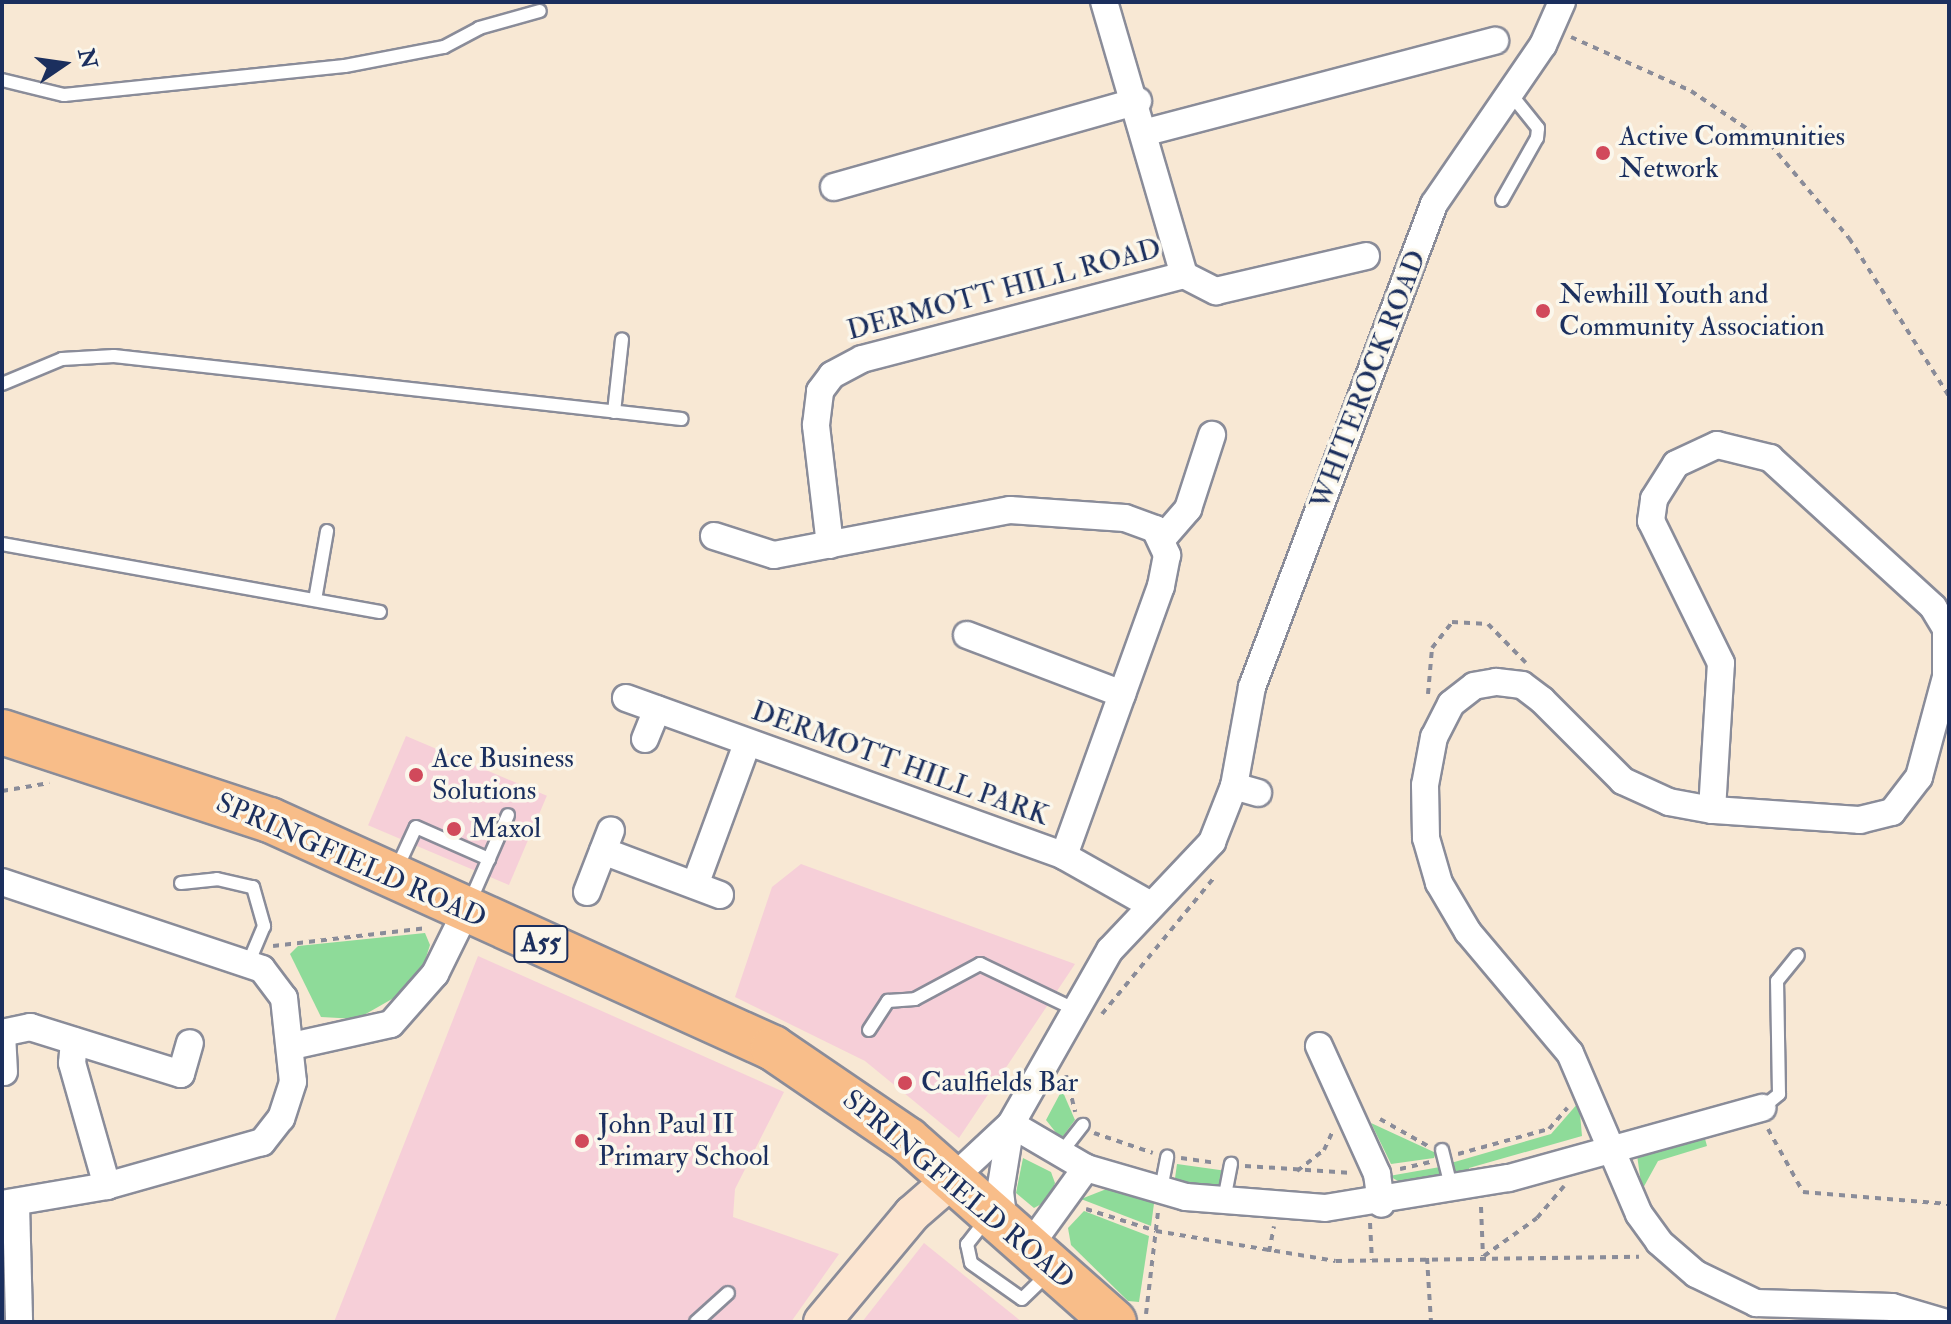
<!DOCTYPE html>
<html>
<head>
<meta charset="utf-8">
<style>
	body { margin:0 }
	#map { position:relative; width:1951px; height:1324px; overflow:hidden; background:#f8e8d4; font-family:"IM FELL Double Pica",serif }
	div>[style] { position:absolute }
	.built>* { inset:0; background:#f6cfd8; transform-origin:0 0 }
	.green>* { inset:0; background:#8edb99; transform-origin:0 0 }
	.path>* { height:4px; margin-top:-2px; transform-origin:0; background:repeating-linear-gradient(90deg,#8a8c99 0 6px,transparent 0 12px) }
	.roads { filter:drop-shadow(2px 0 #8a8c99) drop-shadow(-2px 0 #8a8c99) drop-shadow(0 2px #8a8c99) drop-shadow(0 -2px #8a8c99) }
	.lane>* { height:12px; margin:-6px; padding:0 6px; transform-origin:6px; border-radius:6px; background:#fff }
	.street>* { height:26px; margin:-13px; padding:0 13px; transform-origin:13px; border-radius:13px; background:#fff }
	.secondary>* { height:36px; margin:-18px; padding:0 18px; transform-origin:18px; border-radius:18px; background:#fce5d0 }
	.highway>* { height:44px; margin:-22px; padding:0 22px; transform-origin:22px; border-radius:22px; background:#f8bd89 }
	.dots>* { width:22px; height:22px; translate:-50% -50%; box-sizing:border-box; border:4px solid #fbf7ec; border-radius:50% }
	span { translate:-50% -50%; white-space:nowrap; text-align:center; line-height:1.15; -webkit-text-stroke:7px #fbf7ec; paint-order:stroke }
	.shield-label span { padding:2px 6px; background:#fbf7ec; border:2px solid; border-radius:6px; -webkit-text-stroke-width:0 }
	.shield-label { font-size:26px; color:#1b2f5e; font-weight:700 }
	.poi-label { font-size:28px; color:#1b2f5e }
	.left { translate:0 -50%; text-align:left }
	.street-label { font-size:28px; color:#1b2f5e }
	.frame { position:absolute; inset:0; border:4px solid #1b2f5e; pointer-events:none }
	.north { position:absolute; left:24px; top:24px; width:80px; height:80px; -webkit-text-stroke:6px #fbf7ec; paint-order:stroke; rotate:77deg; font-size:22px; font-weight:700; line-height:32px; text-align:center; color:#1b2f5e }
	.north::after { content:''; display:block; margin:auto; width:28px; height:36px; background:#1b2f5e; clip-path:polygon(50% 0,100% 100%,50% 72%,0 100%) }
</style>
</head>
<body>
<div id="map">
	<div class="built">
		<div style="left:406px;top:736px;width:153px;height:97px;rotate:23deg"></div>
		<div style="clip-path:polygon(801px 864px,1075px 964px,959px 1138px,865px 1061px,735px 997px,772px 887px)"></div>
		<div style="clip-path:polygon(478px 956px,784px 1092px,735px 1189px,733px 1217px,839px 1254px,791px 1322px,334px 1322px)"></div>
		<div style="clip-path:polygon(924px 1243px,1022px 1322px,862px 1322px)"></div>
	</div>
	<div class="green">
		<div style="clip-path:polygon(425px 933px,430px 945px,422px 970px,399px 995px,357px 1019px,321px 1017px,290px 954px,298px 946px)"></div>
		<div style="clip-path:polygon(1062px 1090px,1075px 1120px,1061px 1139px,1046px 1120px)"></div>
		<div style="clip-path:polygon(1579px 1102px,1582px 1136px,1469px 1168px,1470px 1176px,1455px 1179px,1451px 1163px,1551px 1134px)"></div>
		<div style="clip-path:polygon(1371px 1123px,1436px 1153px,1434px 1158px,1391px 1164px)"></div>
		<div style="clip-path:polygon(1704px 1135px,1707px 1146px,1658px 1161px,1642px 1190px,1637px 1155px)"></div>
		<div style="clip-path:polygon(1023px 1158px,1051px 1172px,1055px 1183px,1049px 1200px,1034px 1208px,1016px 1193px)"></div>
		<div style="left:1177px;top:1164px;width:45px;height:18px;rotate:8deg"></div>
		<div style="clip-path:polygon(1440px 1167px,1443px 1182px,1409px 1187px,1389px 1176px)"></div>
		<div style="clip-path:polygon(1109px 1188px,1155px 1196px,1151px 1226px,1081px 1199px)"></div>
		<div style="clip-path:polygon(1084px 1211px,1149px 1236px,1139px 1302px,1128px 1301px,1071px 1245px,1068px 1228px)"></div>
	</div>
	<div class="path">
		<div style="left:1571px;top:37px;width:132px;rotate:24.2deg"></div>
		<div style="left:1691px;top:91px;width:95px;rotate:33.9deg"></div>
		<div style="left:1770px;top:144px;width:123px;rotate:50deg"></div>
		<div style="left:1849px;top:238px;width:187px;rotate:57.7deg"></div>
		<div style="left:1428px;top:694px;width:46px;rotate:-85deg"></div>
		<div style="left:1432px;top:648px;width:33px;rotate:-52deg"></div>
		<div style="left:1452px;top:622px;width:36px;rotate:3deg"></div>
		<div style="left:1488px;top:624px;width:54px;rotate:45.7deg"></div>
		<div style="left:2px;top:791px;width:48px;rotate:-9.7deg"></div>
		<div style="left:273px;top:946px;width:155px;rotate:-6.7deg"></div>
		<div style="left:1102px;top:1014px;width:175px;rotate:-50.6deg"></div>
		<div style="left:1066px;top:1075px;width:38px;rotate:76deg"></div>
		<div style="left:1380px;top:1119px;width:55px;rotate:29.4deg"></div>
		<div style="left:1768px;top:1129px;width:72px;rotate:60.9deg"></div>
		<div style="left:1803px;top:1192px;width:146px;rotate:4.7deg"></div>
		<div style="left:1094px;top:1133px;width:62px;rotate:18.7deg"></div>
		<div style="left:1458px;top:1154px;width:94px;rotate:-15.4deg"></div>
		<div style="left:1549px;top:1129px;width:28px;rotate:-49deg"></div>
		<div style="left:1181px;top:1158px;width:35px;rotate:8deg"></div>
		<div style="left:1245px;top:1166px;width:107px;rotate:3.7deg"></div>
		<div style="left:1400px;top:1169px;width:31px;rotate:-13deg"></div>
		<div style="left:1297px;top:1171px;width:34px;rotate:-38deg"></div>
		<div style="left:1324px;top:1150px;width:21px;rotate:-65deg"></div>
		<div style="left:1481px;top:1207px;width:49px;rotate:87.7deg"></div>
		<div style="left:1086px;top:1209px;width:73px;rotate:17.4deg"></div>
		<div style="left:1156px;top:1231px;width:182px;rotate:9.5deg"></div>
		<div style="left:1336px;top:1261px;width:303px;rotate:-0.8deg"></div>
		<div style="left:1370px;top:1223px;width:37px;rotate:87deg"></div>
		<div style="left:1269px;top:1252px;width:26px;rotate:-79deg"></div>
		<div style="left:1484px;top:1256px;width:65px;rotate:-35.6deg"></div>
		<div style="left:1537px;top:1218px;width:42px;rotate:-49.8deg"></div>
		<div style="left:1427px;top:1258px;width:64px;rotate:86.4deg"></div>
		<div style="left:1146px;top:1314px;width:103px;rotate:-83.3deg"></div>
	</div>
	<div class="roads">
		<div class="lane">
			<div style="left:2px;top:80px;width:64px;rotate:13.6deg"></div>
			<div style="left:64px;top:95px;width:282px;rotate:-5.9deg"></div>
			<div style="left:345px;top:66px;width:101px;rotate:-10.9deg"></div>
			<div style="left:444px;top:47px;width:40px;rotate:-28deg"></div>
			<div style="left:479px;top:28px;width:63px;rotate:-15.6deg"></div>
			<div style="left:1502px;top:200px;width:71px;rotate:-60.6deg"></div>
			<div style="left:1537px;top:138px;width:10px;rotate:-84deg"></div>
			<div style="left:1538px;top:128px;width:45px;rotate:-128.7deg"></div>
			<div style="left:2px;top:384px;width:65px;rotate:-22.6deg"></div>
			<div style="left:62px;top:359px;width:52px;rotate:-3.3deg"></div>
			<div style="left:114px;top:356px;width:571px;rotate:6.33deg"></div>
			<div style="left:614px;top:412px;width:73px;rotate:-83.7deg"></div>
			<div style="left:2px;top:544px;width:384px;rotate:10.2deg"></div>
			<div style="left:315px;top:600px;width:70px;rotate:-80.1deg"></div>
			<div style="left:396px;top:870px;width:47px;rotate:-65.1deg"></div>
			<div style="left:416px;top:827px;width:80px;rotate:23.7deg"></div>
			<div style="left:181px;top:883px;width:36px;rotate:-6deg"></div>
			<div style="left:217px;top:879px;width:37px;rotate:13deg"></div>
			<div style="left:253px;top:887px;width:41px;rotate:74.2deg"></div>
			<div style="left:264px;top:926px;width:41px;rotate:112.8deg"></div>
			<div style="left:469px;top:904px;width:97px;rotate:-66.3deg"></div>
			<div style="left:869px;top:1030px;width:35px;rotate:-57deg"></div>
			<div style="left:888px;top:1001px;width:27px;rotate:-4deg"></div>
			<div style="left:915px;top:999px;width:74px;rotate:-28.3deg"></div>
			<div style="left:980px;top:964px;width:104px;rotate:25.6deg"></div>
			<div style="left:1762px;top:1108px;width:22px;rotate:-39deg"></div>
			<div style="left:1779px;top:1094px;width:113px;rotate:-91deg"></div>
			<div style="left:1777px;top:981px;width:33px;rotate:-51deg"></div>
			<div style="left:1442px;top:1150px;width:41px;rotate:76deg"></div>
			<div style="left:1060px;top:1154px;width:37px;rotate:-52deg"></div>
			<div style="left:1161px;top:1189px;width:33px;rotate:-79deg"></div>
			<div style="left:1224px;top:1200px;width:37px;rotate:-79deg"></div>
			<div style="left:986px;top:1220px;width:31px;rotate:128deg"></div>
			<div style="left:967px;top:1244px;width:19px;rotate:78deg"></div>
			<div style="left:971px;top:1263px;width:62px;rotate:35.2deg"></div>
			<div style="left:1022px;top:1299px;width:35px;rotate:-44deg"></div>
			<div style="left:696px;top:1322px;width:43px;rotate:-42.2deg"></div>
		</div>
		<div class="street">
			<div style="left:1147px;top:132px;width:360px;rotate:-14.7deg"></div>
			<div style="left:834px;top:187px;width:316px;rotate:-15.8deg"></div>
			<div style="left:1184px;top:275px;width:36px;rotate:27deg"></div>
			<div style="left:1216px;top:291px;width:154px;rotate:-13.1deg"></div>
			<div style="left:1717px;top:445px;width:55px;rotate:13.8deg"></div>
			<div style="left:1770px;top:458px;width:221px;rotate:42.4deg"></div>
			<div style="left:1933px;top:607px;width:26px;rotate:59deg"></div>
			<div style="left:1946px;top:629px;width:48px;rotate:90deg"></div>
			<div style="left:1946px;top:677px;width:104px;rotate:105.1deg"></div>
			<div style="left:1919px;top:777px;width:44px;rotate:127.6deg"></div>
			<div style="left:1892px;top:812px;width:33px;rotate:166deg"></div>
			<div style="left:1860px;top:820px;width:148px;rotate:-176.1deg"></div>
			<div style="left:1712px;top:810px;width:147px;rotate:-86.5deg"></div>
			<div style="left:1721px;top:663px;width:158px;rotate:-116.2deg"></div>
			<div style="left:1651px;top:521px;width:22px;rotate:-82deg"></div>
			<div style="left:1654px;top:499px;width:41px;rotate:-57.8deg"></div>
			<div style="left:1676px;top:464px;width:45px;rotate:-24.9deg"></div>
			<div style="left:714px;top:536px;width:63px;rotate:17.6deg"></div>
			<div style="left:774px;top:555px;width:240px;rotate:-10.8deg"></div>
			<div style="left:1010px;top:510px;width:115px;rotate:4deg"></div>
			<div style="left:1125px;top:518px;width:32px;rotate:20deg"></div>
			<div style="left:1155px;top:529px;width:29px;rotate:65deg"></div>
			<div style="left:1167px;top:555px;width:32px;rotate:101deg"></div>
			<div style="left:1161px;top:586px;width:287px;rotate:109.8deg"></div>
			<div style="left:1162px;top:539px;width:40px;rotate:-49deg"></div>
			<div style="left:1188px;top:509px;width:78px;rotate:-72deg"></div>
			<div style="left:830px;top:545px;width:121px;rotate:-96.7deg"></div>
			<div style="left:816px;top:425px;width:34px;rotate:-83deg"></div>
			<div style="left:820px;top:391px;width:20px;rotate:-53deg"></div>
			<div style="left:832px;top:375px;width:34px;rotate:-28deg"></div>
			<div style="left:862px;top:359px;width:333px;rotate:-14.6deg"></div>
			<div style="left:1184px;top:275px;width:284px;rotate:-106.3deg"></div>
			<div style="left:967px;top:635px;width:166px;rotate:20.8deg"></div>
			<div style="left:626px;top:698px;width:466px;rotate:19.8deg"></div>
			<div style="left:1064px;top:856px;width:95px;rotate:29.5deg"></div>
			<div style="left:645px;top:739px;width:32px;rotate:-68deg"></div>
			<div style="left:1234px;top:786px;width:25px;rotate:16deg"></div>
			<div style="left:1712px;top:810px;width:44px;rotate:-169.5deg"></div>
			<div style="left:1669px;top:802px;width:51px;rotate:-155.5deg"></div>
			<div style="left:1623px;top:781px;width:115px;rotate:-135deg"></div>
			<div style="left:1542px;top:700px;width:25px;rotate:-143deg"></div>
			<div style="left:1522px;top:685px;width:26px;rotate:-173deg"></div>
			<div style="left:1496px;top:682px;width:22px;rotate:170deg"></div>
			<div style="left:1474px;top:686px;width:29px;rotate:142deg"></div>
			<div style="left:1451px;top:704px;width:37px;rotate:117deg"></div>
			<div style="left:1434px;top:737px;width:49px;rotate:100.6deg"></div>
			<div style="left:1425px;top:785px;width:53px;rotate:88.9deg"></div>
			<div style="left:1426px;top:838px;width:47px;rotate:73.9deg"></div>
			<div style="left:1439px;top:883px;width:57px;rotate:59.4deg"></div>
			<div style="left:1468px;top:932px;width:158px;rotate:49.9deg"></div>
			<div style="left:1570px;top:1053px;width:175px;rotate:66.8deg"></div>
			<div style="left:1639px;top:1214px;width:34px;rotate:54deg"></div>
			<div style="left:1659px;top:1242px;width:49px;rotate:40.9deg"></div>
			<div style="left:1696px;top:1274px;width:67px;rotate:25.8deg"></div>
			<div style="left:1756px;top:1303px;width:136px;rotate:1.7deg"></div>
			<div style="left:1892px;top:1307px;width:53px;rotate:16.4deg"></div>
			<div style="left:603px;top:851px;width:125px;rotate:20.6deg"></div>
			<div style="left:2px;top:882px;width:274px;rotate:18.5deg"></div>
			<div style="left:262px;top:969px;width:36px;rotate:53deg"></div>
			<div style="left:284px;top:998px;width:84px;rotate:83.9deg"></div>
			<div style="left:293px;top:1082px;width:38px;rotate:108deg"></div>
			<div style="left:281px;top:1118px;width:31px;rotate:128deg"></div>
			<div style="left:262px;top:1142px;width:161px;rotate:164.2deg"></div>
			<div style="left:107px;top:1186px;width:107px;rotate:170.3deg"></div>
			<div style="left:695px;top:885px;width:150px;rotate:-69.8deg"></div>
			<div style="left:587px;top:892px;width:66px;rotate:-68.8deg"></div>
			<div style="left:74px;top:1041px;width:22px;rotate:95deg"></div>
			<div style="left:72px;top:1063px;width:128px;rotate:74.1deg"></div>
			<div style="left:292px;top:1046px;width:101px;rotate:-12.5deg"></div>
			<div style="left:391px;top:1024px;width:67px;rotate:-48.7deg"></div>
			<div style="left:435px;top:974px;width:70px;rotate:-63.8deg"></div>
			<div style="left:1319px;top:1046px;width:141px;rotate:65.6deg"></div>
			<div style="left:1377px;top:1174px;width:30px;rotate:82deg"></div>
			<div style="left:4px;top:1072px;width:39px;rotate:-93deg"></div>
			<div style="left:2px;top:1033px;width:29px;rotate:-12deg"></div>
			<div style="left:30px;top:1027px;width:158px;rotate:17.3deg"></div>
			<div style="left:181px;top:1074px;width:32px;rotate:-74deg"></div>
			<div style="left:951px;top:1180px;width:82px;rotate:-43deg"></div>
			<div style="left:1011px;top:1124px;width:200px;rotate:-60.4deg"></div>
			<div style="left:1110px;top:950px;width:149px;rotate:-46.6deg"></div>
			<div style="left:1212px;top:842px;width:60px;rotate:-68.6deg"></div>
			<div style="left:1234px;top:786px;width:101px;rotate:-79.7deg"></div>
			<div style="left:1252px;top:687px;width:516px;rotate:-69.35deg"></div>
			<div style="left:1434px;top:204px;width:193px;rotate:-55.6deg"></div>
			<div style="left:1543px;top:45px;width:47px;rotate:-66.2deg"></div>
			<div style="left:16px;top:1204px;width:118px;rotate:88.5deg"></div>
			<div style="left:1004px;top:1224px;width:32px;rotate:-97deg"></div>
			<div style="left:1000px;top:1192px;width:69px;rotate:-80.8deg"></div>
			<div style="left:1011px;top:1124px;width:87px;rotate:30.4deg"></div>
			<div style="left:1086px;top:1168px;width:104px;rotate:16.2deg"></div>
			<div style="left:1186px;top:1197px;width:139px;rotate:4.5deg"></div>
			<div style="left:1325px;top:1208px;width:186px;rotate:-9.3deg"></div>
			<div style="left:1509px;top:1178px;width:263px;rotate:-15.5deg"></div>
			<div style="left:1028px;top:1248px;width:99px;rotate:-54.1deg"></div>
		</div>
		<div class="secondary">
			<div style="left:822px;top:1322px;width:141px;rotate:-50.2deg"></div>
			<div style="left:912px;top:1214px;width:52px;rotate:-41.1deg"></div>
		</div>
		<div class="highway">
			<div style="left:2px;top:732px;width:282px;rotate:18.2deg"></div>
			<div style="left:270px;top:820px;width:552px;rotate:24.38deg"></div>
			<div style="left:773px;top:1048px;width:163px;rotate:34.3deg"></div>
			<div style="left:908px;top:1140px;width:275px;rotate:41.5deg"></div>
		</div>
	</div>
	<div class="dots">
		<div style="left:1603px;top:153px;background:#d1495b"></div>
		<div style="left:1543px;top:311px;background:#d1495b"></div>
		<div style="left:416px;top:775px;background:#d1495b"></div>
		<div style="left:454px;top:829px;background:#d1495b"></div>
		<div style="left:905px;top:1083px;background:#d1495b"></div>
		<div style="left:582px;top:1141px;background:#d1495b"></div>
	</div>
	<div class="shield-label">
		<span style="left:541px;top:944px">A55</span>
	</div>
	<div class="poi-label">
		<span class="left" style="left:1619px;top:153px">Active Communities<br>Network</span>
		<span class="left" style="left:1559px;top:311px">Newhill Youth and<br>Community Association</span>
		<span class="left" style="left:432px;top:775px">Ace Business<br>Solutions</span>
		<span class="left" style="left:470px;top:829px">Maxol</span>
		<span class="left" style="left:921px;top:1083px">Caulfields Bar</span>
		<span class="left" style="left:598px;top:1141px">John Paul II<br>Primary School</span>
	</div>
	<div class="street-label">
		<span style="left:1004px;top:290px;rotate:-15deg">DERMOTT HILL ROAD</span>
		<span style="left:1369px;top:380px;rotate:-69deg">WHITEROCK ROAD</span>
		<span style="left:900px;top:764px;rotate:20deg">DERMOTT HILL PARK</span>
		<span style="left:351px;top:861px;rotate:24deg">SPRINGFIELD ROAD</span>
		<span style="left:958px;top:1190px;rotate:40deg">SPRINGFIELD ROAD</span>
	</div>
	<div class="frame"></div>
	<div class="north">N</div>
</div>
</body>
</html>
